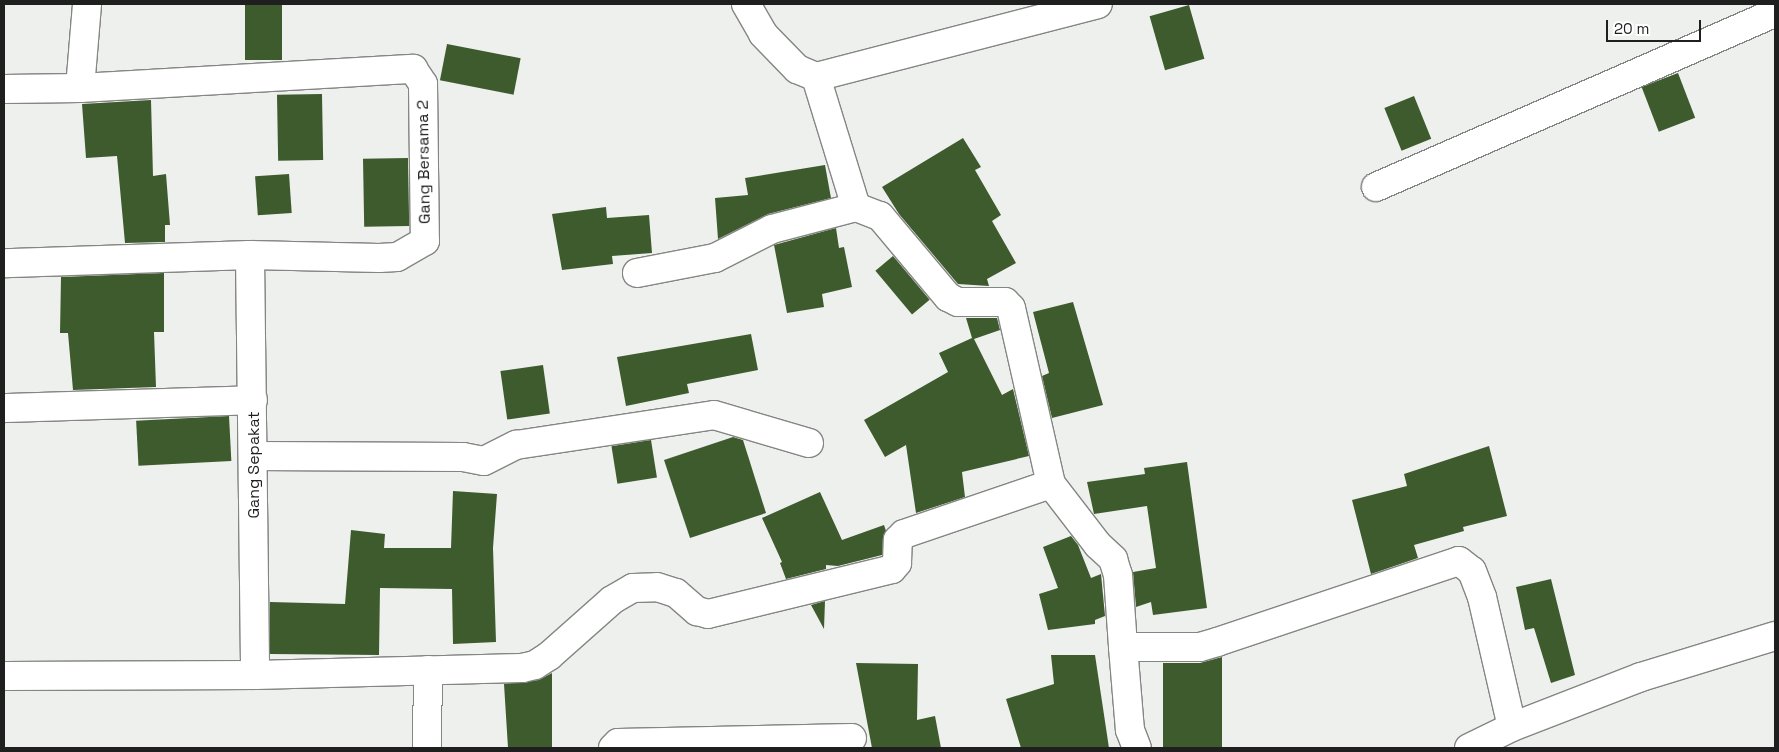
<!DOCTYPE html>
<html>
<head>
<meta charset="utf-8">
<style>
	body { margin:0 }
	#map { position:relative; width:1779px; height:752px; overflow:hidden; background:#eef0ed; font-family:"Space Grotesk",sans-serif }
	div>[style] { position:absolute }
	.building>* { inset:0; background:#3e5b2d; transform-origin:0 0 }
	.roads { filter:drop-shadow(1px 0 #848683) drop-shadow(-1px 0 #848683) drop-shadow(0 1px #848683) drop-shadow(0 -1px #848683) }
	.minor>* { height:28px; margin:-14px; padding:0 14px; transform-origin:14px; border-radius:14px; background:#fff }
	span { translate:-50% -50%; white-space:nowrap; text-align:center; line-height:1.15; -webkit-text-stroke:5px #fff; paint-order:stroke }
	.street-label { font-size:16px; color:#1e1f1e }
	.frame { position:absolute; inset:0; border:5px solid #1e1f1e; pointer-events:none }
	.scale { position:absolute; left:1606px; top:20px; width:95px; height:22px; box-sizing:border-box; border:2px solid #1e1f1e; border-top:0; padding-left:6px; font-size:15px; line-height:18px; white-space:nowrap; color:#1e1f1e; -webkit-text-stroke:4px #fff; paint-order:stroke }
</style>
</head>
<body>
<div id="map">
	<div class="building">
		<div style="left:245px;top:4px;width:37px;height:56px"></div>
		<div style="left:1189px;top:5px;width:56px;height:41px;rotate:74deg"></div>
		<div style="left:447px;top:44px;width:75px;height:37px;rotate:11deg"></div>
		<div style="left:1678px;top:73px;width:48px;height:39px;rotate:69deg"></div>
		<div style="left:322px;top:94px;width:66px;height:45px;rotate:89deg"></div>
		<div style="left:1414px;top:96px;width:46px;height:32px;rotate:68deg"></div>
		<div style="clip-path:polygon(151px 100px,153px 176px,166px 174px,170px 225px,165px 225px,165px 242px,125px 243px,117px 156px,86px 158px,82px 104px)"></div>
		<div style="clip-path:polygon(963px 138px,981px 167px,975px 170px,1001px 215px,992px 221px,1016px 263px,987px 279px,989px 286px,958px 284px,899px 214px,882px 187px)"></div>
		<div style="left:408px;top:158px;width:68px;height:45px;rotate:89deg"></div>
		<div style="clip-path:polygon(825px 165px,831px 198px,768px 214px,718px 239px,715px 198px,748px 195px,745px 178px)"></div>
		<div style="left:289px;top:174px;width:39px;height:34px;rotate:86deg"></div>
		<div style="clip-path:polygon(606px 207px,607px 218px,649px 215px,652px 253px,612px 256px,613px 264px,562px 270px,552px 214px)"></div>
		<div style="clip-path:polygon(836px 228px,839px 248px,844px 247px,852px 287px,822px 294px,824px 307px,787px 313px,774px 245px)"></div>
		<div style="left:893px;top:256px;width:57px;height:23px;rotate:50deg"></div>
		<div style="clip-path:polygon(164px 273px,164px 332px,154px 332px,156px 387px,73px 390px,68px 333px,60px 333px,61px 277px)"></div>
		<div style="clip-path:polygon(1073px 302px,1103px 405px,1052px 418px,1042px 376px,1049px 373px,1033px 312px)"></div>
		<div style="clip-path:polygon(966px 318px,997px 318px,1000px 330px,974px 339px,1002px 395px,1013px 389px,1029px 456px,962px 472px,965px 497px,916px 513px,906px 445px,885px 457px,864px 420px,948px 372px,939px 353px,972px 338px)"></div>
		<div style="clip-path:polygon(751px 334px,758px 370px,687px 384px,689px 393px,626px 406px,617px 357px)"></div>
		<div style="left:543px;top:365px;width:49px;height:43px;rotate:82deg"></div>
		<div style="left:229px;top:416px;width:45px;height:93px;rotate:87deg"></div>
		<div style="clip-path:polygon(733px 437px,743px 440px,766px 513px,690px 538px,664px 460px)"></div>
		<div style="left:651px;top:440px;width:38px;height:40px;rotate:81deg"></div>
		<div style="clip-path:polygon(1489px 446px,1507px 516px,1463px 527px,1464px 531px,1414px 545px,1418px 558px,1371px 574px,1352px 500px,1407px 486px,1404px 474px)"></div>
		<div style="clip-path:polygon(1187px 462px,1207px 608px,1153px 615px,1151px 602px,1136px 607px,1133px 572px,1156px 568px,1147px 506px,1094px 514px,1087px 482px,1145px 474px,1144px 468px)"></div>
		<div style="clip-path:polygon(453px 491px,497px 494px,493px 548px,496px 642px,453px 644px,452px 589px,380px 588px,379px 655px,270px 654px,270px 602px,345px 604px,351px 530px,385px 534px,384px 548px,451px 548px)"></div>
		<div style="clip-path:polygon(820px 492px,842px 540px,884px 525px,886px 531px,882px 555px,838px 566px,826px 565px,826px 569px,786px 579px,780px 563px,782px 562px,762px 518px)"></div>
		<div style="clip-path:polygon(1071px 536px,1078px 545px,1091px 578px,1101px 574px,1105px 616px,1095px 620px,1095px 624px,1048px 630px,1039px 594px,1058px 588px,1043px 547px)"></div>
		<div style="clip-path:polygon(1551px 579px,1575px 675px,1551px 683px,1534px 628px,1525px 630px,1516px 587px)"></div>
		<div style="clip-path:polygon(825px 601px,824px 629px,811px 605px)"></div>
		<div style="clip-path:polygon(1051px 655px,1095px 655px,1109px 748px,1021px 748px,1006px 699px,1054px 684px)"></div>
		<div style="clip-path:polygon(1222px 657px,1222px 748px,1163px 748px,1163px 663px,1200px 663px)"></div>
		<div style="clip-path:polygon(856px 663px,918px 664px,917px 720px,935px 716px,941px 748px,872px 748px)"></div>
		<div style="clip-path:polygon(552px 673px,552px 748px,508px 748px,504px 684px,539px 680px)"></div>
	</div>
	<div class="roads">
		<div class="minor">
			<div style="left:746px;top:4px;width:34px;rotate:60deg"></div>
			<div style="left:763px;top:34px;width:49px;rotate:45.8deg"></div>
			<div style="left:797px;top:69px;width:21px;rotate:23deg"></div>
			<div style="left:816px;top:77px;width:291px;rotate:-14.5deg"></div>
			<div style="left:816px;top:77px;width:136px;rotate:72.9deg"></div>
			<div style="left:80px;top:88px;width:84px;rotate:-85.2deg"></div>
			<div style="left:4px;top:89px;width:76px;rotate:-0.8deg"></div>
			<div style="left:80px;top:88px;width:334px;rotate:-3.3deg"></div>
			<div style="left:413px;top:69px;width:18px;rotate:56deg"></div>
			<div style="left:423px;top:84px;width:157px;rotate:89.3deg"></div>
			<div style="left:425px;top:241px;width:32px;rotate:150deg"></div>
			<div style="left:397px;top:257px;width:18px;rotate:177deg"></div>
			<div style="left:379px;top:258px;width:129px;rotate:-178.7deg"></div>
			<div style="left:250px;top:255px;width:246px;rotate:178.1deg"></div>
			<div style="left:1376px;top:187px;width:435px;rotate:-23.6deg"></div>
			<div style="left:250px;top:255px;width:420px;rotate:89.3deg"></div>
			<div style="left:637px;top:273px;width:79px;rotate:-10.9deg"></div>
			<div style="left:715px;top:258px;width:64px;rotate:-27deg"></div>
			<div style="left:772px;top:229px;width:87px;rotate:-14.7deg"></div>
			<div style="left:856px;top:207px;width:26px;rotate:21deg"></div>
			<div style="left:880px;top:216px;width:106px;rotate:50deg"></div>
			<div style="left:948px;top:297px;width:11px;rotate:27deg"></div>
			<div style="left:958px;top:302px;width:47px"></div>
			<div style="left:1005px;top:302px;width:8px;rotate:45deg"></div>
			<div style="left:1011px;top:308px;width:180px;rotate:77.2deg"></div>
			<div style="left:1051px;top:484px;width:77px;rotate:52.4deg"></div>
			<div style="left:1098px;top:545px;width:21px;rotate:43deg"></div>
			<div style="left:1113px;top:559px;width:17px;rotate:73deg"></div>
			<div style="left:1118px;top:575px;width:72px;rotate:86deg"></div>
			<div style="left:1123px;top:647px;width:77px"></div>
			<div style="left:1200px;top:647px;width:18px;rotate:-16deg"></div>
			<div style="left:1217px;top:642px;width:255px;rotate:-18.5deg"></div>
			<div style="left:1459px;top:561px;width:16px;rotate:38deg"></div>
			<div style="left:1472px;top:571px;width:28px;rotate:69deg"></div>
			<div style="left:1482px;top:597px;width:133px;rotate:77deg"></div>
			<div style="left:4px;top:408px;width:249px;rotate:-1.8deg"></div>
			<div style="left:254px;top:456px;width:209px;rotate:0.3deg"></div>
			<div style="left:463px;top:457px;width:21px;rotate:11deg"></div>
			<div style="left:484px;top:461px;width:36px;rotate:-27deg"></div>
			<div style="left:516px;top:445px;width:200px;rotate:-8.6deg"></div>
			<div style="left:714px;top:415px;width:99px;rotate:16.4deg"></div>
			<div style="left:1123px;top:647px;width:83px;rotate:85.2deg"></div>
			<div style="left:1130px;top:730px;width:19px;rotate:69deg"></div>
			<div style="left:4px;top:676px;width:251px;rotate:-0.2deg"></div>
			<div style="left:255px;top:675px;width:267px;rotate:-1.5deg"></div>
			<div style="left:522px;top:668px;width:13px;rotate:-13deg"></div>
			<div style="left:535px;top:665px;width:17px;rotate:-33deg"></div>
			<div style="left:549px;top:656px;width:84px;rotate:-41.6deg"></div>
			<div style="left:612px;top:600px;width:24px;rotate:-30deg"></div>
			<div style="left:633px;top:588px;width:24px;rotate:-2deg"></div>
			<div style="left:657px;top:587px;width:20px;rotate:18deg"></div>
			<div style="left:676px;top:593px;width:28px;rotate:41deg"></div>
			<div style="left:697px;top:611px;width:11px;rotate:15deg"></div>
			<div style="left:708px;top:614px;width:189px;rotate:-13.7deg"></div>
			<div style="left:892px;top:569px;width:8px;rotate:-50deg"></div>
			<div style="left:897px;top:563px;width:23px;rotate:-88deg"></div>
			<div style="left:898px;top:540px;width:8px;rotate:-45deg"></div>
			<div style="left:904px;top:534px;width:155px;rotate:-18.8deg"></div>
			<div style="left:427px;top:748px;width:78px;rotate:-89.3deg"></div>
			<div style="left:613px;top:748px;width:7px;rotate:-45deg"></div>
			<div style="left:618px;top:743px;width:234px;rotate:-1.2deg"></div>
			<div style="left:1469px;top:748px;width:48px;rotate:-26deg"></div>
			<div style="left:1512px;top:727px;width:138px;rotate:-21.2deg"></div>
			<div style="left:1641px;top:677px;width:140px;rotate:-17deg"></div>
		</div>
	</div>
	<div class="street-label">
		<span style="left:424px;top:162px;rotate:-91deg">Gang Bersama 2</span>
		<span style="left:254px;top:465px;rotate:-90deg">Gang Sepakat</span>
	</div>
	<div class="frame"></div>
	<div class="scale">20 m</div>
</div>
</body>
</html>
